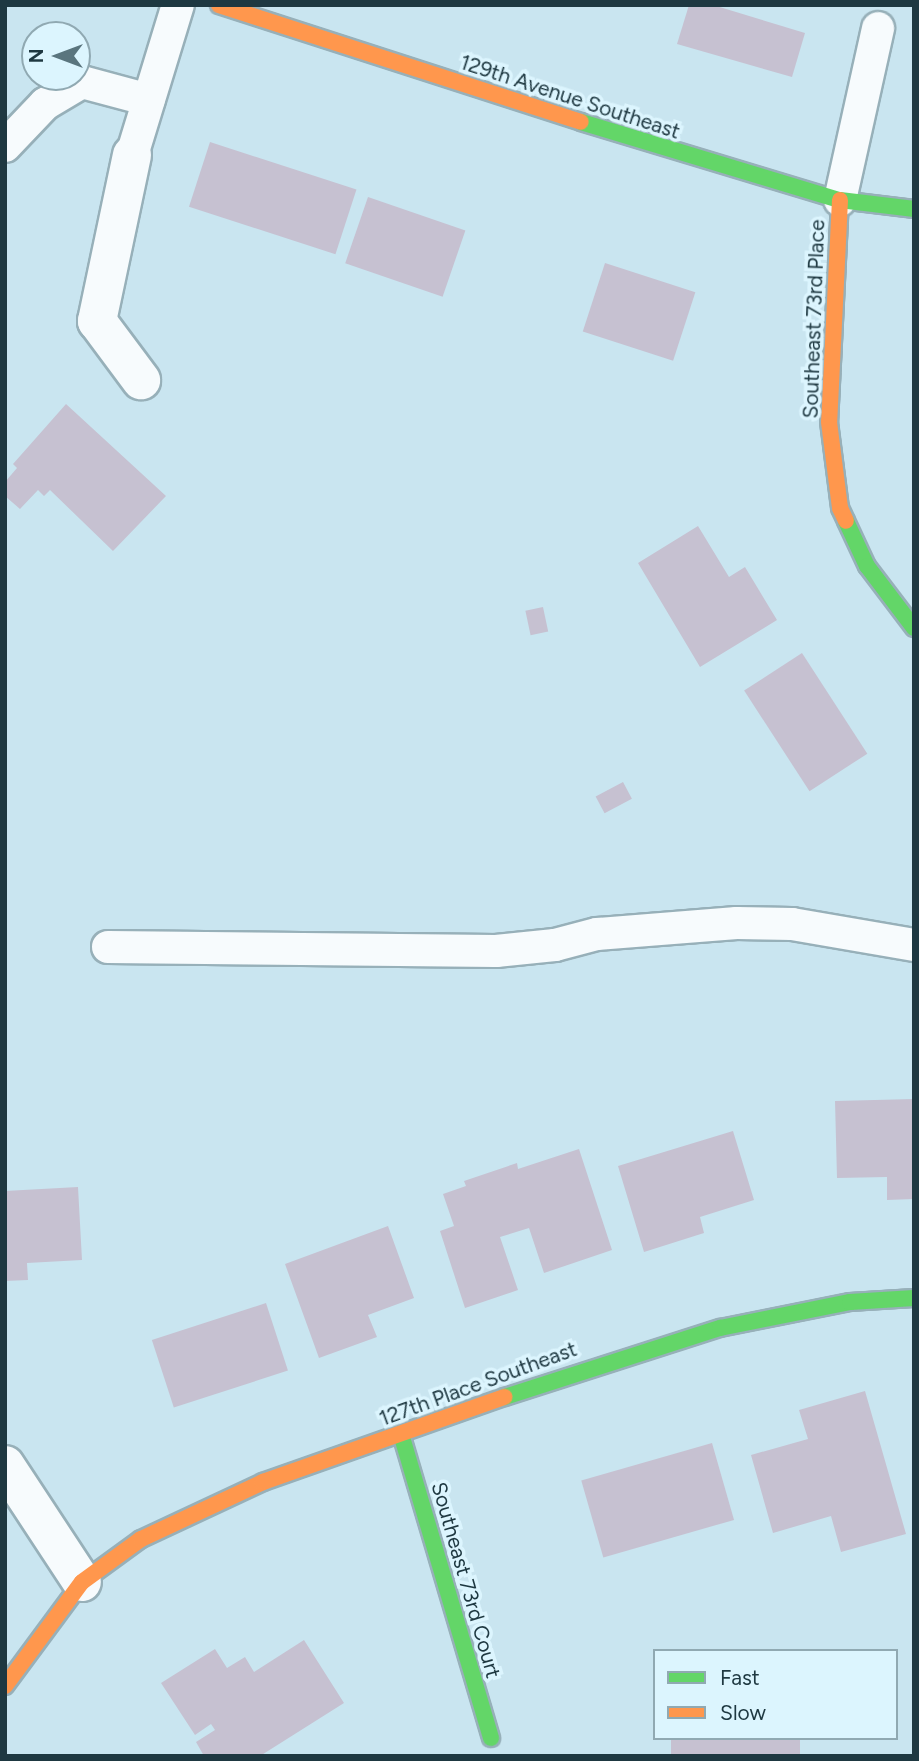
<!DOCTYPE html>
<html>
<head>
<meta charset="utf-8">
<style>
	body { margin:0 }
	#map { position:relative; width:919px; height:1761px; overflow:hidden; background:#c9e5f0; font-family:Figtree,sans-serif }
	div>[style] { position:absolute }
	.building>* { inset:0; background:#c6c1d1; transform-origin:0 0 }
	.roads { filter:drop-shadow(2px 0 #97b0b9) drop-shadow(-2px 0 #97b0b9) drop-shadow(0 2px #97b0b9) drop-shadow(0 -2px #97b0b9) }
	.lane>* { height:32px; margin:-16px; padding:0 16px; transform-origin:16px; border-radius:16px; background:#f7fbfd }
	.street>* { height:38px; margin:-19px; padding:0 19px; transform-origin:19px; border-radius:19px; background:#f7fbfd }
	.fast>* { height:16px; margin:-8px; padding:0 8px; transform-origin:8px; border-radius:8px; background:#63d668 }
	.slow>* { height:16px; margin:-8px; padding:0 8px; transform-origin:8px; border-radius:8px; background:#ff974d }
	span { translate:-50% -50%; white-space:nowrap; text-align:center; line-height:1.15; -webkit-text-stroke:7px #dcf5fe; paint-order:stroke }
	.street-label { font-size:21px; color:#1e3841 }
	.frame { position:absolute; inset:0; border:7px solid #1e3841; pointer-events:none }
	.legend { position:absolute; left:653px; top:1649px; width:245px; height:91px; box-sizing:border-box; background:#dcf5fe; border:2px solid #90a9b2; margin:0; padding:9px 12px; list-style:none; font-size:21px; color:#1e3841 }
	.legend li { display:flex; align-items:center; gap:14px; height:35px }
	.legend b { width:35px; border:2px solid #90a9b2 }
	.north { position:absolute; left:21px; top:21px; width:70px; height:70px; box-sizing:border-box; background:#dcf5fe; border:2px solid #90a9b2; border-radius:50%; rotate:270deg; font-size:19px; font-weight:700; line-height:28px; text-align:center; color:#1e3841 }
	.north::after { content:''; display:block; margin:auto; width:24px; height:32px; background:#5a757e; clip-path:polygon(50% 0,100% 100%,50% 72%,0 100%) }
</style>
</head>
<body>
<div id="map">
	<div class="building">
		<div style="clip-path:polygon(689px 5px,713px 5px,805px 33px,792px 77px,677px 44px)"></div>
		<div style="left:210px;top:142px;width:154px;height:68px;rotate:18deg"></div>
		<div style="left:368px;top:197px;width:103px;height:70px;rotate:19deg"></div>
		<div style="left:605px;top:263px;width:95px;height:72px;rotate:18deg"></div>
		<div style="clip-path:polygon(66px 404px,166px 496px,113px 551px,50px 490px,44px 496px,38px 490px,20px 509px,5px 496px,5px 482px,17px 468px,13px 464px)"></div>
		<div style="clip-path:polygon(698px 526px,729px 577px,745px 567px,777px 620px,700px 667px,638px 563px)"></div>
		<div style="left:543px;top:607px;width:25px;height:18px;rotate:78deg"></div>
		<div style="left:802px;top:653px;width:120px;height:69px;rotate:57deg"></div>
		<div style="left:623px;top:782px;width:19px;height:31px;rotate:62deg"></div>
		<div style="clip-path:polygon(914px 1099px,914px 1199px,887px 1200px,887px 1177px,837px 1178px,835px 1101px)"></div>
		<div style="clip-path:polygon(733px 1131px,754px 1200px,700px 1217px,704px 1233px,644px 1252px,618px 1166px)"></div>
		<div style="clip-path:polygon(579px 1149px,612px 1250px,544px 1273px,529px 1228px,500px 1237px,518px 1290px,465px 1308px,440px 1231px,454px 1226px,443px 1194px,466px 1186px,464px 1181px,517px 1163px,518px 1169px)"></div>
		<div style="clip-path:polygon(78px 1187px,82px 1260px,27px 1263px,28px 1280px,5px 1281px,5px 1191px)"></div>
		<div style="clip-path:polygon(388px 1226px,414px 1298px,368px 1315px,377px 1337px,319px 1358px,285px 1264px)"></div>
		<div style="left:266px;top:1303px;width:71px;height:120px;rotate:72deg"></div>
		<div style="clip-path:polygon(865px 1391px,906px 1534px,841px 1552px,831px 1516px,773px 1533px,751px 1455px,808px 1439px,799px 1410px)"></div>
		<div style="left:712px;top:1443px;width:80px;height:136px;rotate:74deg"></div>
		<div style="clip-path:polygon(304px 1640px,344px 1703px,260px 1756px,204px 1756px,196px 1742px,215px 1730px,211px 1724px,195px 1735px,161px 1683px,215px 1649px,227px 1668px,245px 1657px,254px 1672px)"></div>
		<div style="left:671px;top:1738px;width:129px;height:18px"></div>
	</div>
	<div class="roads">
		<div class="lane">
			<div style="left:5px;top:146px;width:58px;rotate:-46.4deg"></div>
			<div style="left:45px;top:104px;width:43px;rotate:-30.7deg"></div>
			<div style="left:82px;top:82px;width:69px;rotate:15deg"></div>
			<div style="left:132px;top:155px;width:157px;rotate:-73deg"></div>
			<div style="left:840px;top:200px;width:176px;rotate:-77.5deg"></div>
			<div style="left:108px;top:947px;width:388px;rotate:0.6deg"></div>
			<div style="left:496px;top:951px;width:59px;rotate:-5.8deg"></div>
			<div style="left:555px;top:945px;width:43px;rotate:-14.7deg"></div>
			<div style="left:597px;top:934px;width:140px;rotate:-4.5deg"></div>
			<div style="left:737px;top:923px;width:55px;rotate:1deg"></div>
			<div style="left:792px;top:924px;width:124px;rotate:9.8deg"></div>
		</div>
		<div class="street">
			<div style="left:132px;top:155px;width:170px;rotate:101.9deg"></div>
			<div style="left:97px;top:321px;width:74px;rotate:53.3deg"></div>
			<div style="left:5px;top:1465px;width:140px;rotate:56.7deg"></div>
		</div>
		<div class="fast">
			<div style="left:581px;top:122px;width:270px;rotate:16.8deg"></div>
			<div style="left:840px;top:200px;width:75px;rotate:6.9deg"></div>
			<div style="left:846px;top:521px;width:50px;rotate:65deg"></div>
			<div style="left:867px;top:566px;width:78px;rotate:52.8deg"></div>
			<div style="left:505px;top:1397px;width:226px;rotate:-17.8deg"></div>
			<div style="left:720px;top:1328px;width:133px;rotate:-11.3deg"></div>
			<div style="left:850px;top:1302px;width:64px;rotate:-3.6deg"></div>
			<div style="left:401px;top:1434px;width:317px;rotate:73.5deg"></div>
		</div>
		<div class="slow">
			<div style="left:219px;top:5px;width:380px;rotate:17.9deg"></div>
			<div style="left:840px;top:200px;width:222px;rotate:92.8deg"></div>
			<div style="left:829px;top:422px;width:87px;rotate:82.7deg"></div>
			<div style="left:840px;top:508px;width:14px;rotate:65deg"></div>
			<div style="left:5px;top:1686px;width:129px;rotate:-53.5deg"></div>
			<div style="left:82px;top:1582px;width:73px;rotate:-36.1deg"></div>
			<div style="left:141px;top:1539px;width:135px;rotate:-25deg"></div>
			<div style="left:263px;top:1482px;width:256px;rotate:-19.4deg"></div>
		</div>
	</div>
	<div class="street-label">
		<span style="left:570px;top:97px;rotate:18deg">129th Avenue Southeast</span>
		<span style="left:814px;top:319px;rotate:-88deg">Southeast 73rd Place</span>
		<span style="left:478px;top:1384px;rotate:-20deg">127th Place Southeast</span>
		<span style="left:466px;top:1580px;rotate:74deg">Southeast 73rd Court</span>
	</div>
	<div class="frame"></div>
	<ul class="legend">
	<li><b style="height:9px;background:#63d668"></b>Fast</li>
	<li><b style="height:9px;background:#ff974d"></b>Slow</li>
	</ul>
	<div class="north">N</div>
</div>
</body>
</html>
